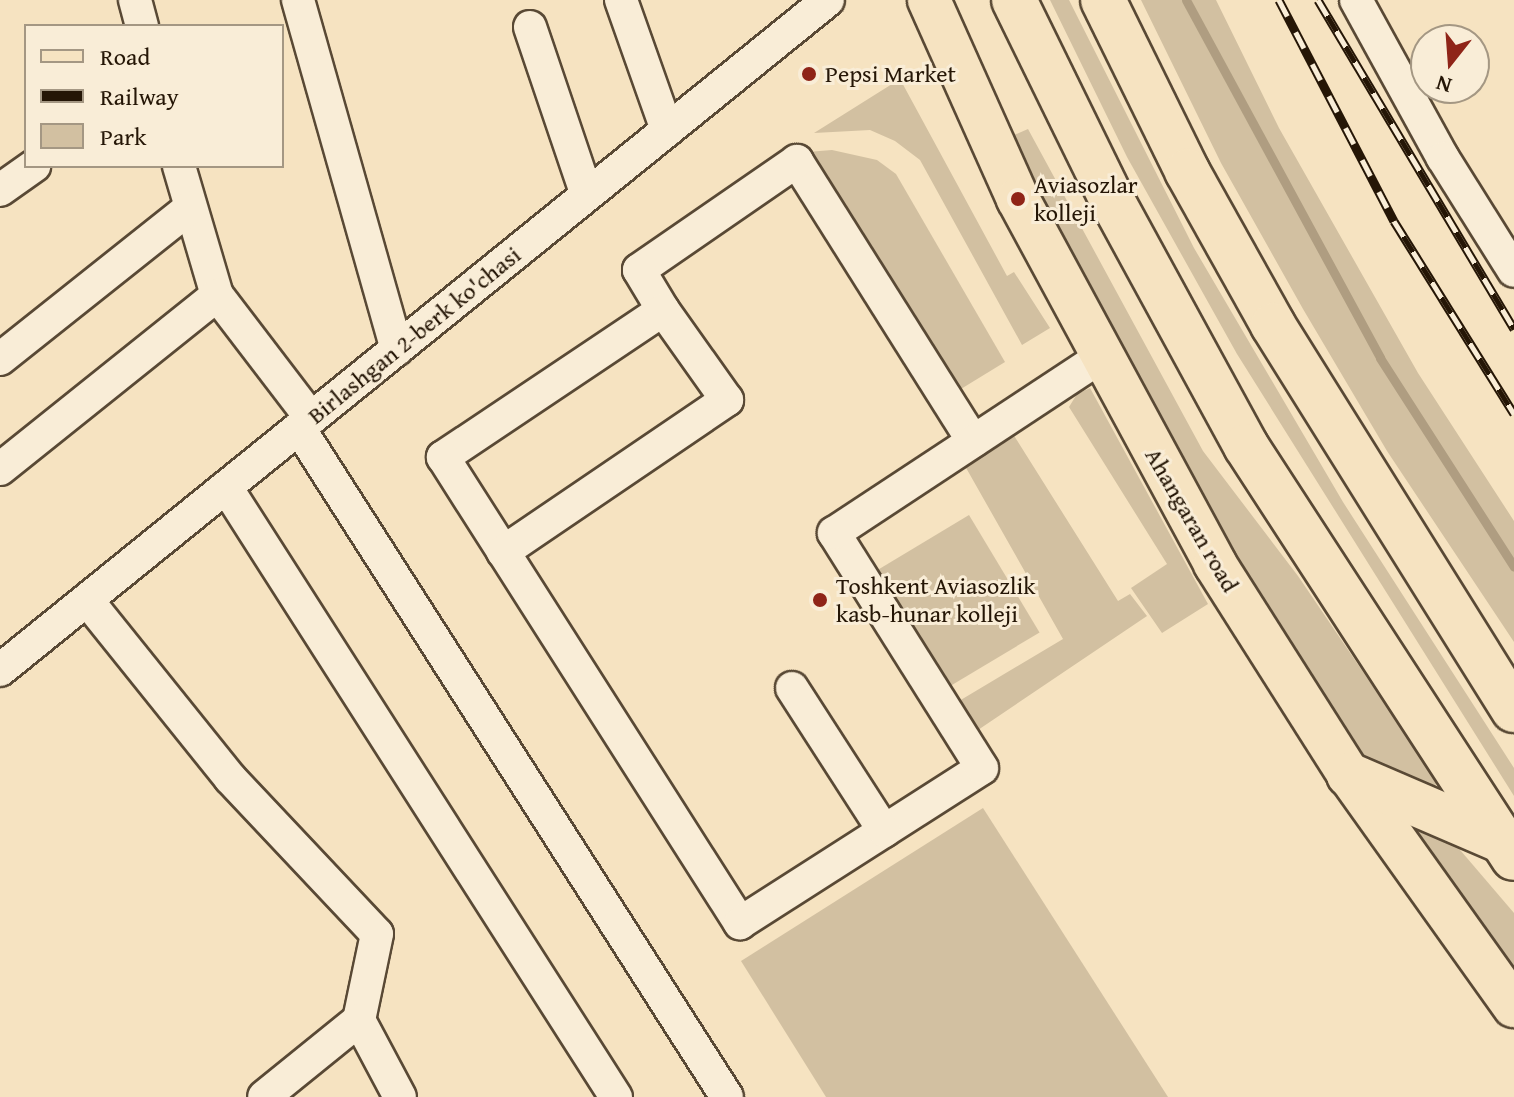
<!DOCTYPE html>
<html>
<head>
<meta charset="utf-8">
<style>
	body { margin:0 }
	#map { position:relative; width:1514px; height:1097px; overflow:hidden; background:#f6e3c1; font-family:"Gentium Book Plus",serif }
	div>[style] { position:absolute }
	.green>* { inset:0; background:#d2c0a1; transform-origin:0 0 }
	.stream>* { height:9px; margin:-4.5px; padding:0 4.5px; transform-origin:4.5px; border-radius:4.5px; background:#af9d81 }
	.roads { filter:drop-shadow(2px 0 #594935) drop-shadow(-2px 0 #594935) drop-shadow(0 2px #594935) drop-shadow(0 -2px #594935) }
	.minor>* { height:32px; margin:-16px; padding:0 16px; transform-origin:16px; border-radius:16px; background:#f9edd7 }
	.major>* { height:42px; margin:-21px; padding:0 21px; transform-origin:21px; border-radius:21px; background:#f6e3c1 }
	.highway>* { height:44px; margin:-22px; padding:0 22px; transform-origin:22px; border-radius:22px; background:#f6e3c1 }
	.rail>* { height:9px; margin-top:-4.5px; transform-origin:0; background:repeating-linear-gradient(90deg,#f9edd7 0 18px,#251606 0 36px); box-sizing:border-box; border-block:2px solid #251606 }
	.dots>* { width:22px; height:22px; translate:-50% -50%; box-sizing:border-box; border:4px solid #f9edd7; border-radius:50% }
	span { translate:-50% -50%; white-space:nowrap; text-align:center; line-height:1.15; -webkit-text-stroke:6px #f9edd7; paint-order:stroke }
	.poi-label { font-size:24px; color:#251606 }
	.left { translate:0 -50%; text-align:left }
	.street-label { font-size:24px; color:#251606 }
	.legend { position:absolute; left:24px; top:24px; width:260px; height:144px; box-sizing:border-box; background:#f9edd7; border:2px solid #a49783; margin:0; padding:10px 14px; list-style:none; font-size:24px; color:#251606 }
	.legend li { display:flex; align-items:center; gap:16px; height:40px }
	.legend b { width:40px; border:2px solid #a49783 }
	.north { position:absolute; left:1410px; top:24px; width:80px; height:80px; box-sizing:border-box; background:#f9edd7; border:2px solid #a49783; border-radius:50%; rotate:197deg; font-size:22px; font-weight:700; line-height:32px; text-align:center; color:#251606 }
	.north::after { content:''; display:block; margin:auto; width:28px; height:36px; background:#8f2418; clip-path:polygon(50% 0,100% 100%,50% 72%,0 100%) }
</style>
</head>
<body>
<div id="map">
	<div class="green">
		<div style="clip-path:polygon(1050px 0,1069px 0,1194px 248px,1343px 502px,1514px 768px,1514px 796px,1237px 354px,1127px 157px)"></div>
		<div style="clip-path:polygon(1141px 0,1216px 0,1279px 128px,1418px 373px,1514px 521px,1514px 642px,1387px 451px,1303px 309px,1221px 163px)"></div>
		<div style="clip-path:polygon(900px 79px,1007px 276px,1014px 272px,1050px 328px,1022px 345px,920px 160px,895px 141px,870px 130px,814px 133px)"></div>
		<div style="clip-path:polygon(1028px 129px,1203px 451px,1298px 576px,1437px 781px,1434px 789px,1365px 763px,1229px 544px,1063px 240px,1014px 135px)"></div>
		<div style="clip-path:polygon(832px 150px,877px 160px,896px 174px,1005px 362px,956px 392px,807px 152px)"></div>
		<div style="clip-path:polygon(1090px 388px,1208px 604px,1162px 633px,1131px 588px,1167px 564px,1069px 407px,1077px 394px)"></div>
		<div style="clip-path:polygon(1013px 434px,1118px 601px,1130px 594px,1147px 616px,975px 732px,954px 704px,1063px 639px,965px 466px)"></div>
		<div style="left:969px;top:515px;width:137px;height:112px;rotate:59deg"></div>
		<div style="clip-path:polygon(983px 808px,1168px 1097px,826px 1097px,741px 961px)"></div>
		<div style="clip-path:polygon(1416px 831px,1455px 844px,1514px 913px,1514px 976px,1424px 850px)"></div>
	</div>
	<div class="stream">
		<div style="left:1186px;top:0;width:407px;rotate:61.5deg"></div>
		<div style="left:1380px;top:358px;width:248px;rotate:57.3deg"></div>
	</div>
	<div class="roads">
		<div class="minor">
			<div style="left:135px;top:0;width:27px;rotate:75deg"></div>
			<div style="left:298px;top:0;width:363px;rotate:74.2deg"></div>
			<div style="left:621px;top:0;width:138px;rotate:70.5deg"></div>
			<div style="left:1356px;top:0;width:180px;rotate:61.2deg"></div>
			<div style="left:1443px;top:158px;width:133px;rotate:57.9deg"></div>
			<div style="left:530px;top:27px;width:177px;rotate:71.3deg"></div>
			<div style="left:179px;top:166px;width:134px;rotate:73.6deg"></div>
			<div style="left:217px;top:295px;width:155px;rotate:52.6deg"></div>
			<div style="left:0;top:190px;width:42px;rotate:-35.2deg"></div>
			<div style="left:0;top:359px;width:243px;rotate:-38.5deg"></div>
			<div style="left:299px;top:428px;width:794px;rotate:57.39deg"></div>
			<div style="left:973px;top:441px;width:331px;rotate:-122.2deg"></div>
			<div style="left:797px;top:161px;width:192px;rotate:145.4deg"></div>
			<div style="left:639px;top:270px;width:47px;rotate:59deg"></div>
			<div style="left:663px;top:310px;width:265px;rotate:146.2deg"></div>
			<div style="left:443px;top:457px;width:553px;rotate:57.49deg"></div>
			<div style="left:740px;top:923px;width:287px;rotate:-32.6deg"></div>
			<div style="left:982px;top:768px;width:278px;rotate:-122.2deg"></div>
			<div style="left:834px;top:533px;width:321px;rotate:-33.4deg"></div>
			<div style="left:0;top:469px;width:278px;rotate:-38.7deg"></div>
			<div style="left:226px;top:487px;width:724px;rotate:57.41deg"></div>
			<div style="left:503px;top:552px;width:271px;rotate:-34.2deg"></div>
			<div style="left:727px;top:400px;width:110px;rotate:-125.4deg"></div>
			<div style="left:87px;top:600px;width:228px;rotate:51.2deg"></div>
			<div style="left:230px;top:778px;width:214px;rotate:46.7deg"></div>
			<div style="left:377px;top:934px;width:88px;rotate:101.8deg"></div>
			<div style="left:359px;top:1020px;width:122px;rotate:141deg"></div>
			<div style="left:0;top:670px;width:1065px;rotate:-38.98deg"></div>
			<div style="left:792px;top:688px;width:170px;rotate:57.2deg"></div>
			<div style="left:359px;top:1020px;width:87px;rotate:62deg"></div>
		</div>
		<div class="major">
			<div style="left:929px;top:0;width:218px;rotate:65.9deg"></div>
			<div style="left:1018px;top:199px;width:415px;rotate:61.6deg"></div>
			<div style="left:1215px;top:564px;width:250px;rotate:57.6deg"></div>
			<div style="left:1349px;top:775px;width:284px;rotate:54.5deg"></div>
		</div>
		<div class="highway">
			<div style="left:1014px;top:0;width:225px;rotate:63.9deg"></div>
			<div style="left:1113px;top:202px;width:278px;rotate:61.4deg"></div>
			<div style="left:1246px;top:446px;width:491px;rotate:57deg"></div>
			<div style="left:1103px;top:0;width:191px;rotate:63.8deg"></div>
			<div style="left:1187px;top:171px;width:176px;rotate:60.8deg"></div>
			<div style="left:1273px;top:325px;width:454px;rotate:58deg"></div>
			<div style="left:1349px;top:775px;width:167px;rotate:23.3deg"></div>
		</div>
	</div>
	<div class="rail">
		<div style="left:1279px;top:0;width:249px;rotate:62.5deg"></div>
		<div style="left:1394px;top:221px;width:227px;rotate:58.1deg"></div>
		<div style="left:1318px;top:0;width:383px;rotate:59.2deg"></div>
	</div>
	<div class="dots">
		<div style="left:809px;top:74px;background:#8f2418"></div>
		<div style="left:1018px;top:199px;background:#8f2418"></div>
		<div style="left:820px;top:600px;background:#8f2418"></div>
	</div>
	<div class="poi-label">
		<span class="left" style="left:825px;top:74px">Pepsi Market</span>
		<span class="left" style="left:1034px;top:199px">Aviasozlar<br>kolleji</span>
		<span class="left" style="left:836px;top:600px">Toshkent Aviasozlik<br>kasb-hunar kolleji</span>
	</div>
	<div class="street-label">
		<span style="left:414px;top:335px;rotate:-39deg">Birlashgan 2-berk ko'chasi</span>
		<span style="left:1192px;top:520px;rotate:60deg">Ahangaran road</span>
	</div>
	<ul class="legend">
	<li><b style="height:10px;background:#f6e3c1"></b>Road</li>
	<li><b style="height:10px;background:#251606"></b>Railway</li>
	<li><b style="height:22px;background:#d2c0a1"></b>Park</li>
	</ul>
	<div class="north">N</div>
</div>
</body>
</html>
